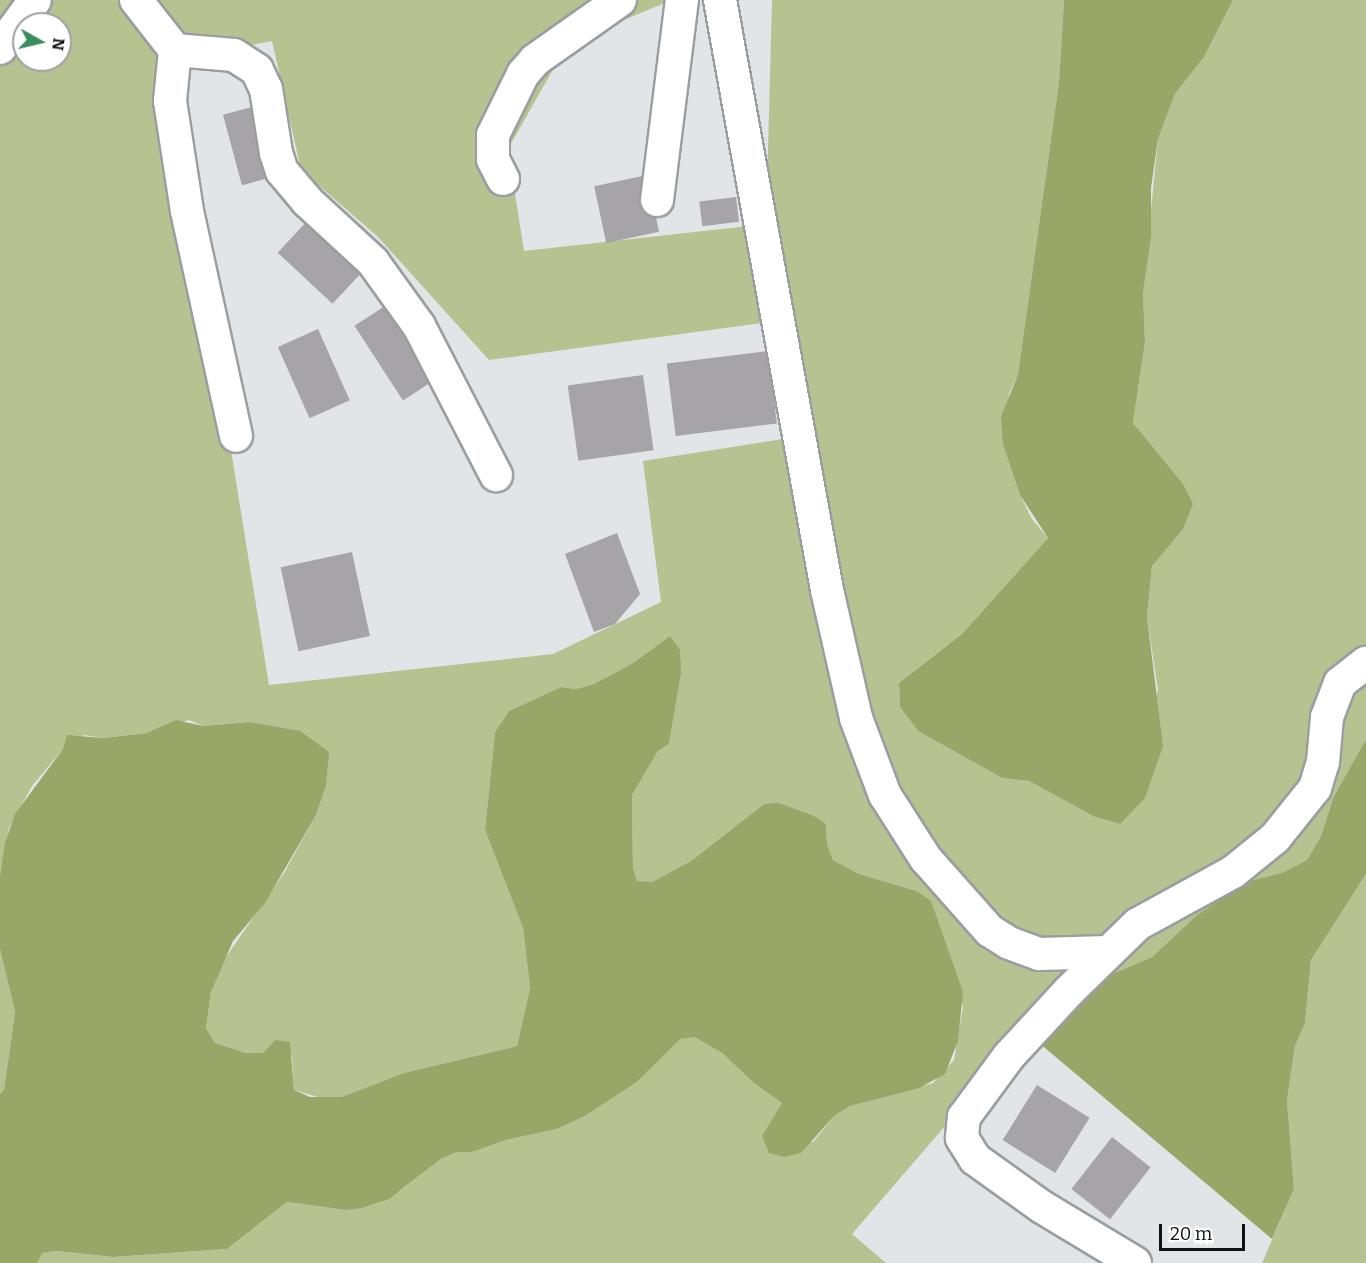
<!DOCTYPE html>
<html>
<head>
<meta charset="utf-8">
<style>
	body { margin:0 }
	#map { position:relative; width:1366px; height:1263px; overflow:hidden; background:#e2e5e8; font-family:Bitter,serif }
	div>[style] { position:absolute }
	.green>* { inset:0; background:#b6c290 }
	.forest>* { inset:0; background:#98a767 }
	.building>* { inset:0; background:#a6a4a7; transform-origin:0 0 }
	.roads { filter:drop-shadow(2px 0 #9b9ea1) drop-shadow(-2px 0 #9b9ea1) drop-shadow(0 2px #9b9ea1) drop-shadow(0 -2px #9b9ea1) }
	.minor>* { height:32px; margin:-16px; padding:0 16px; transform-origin:16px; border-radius:16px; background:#fff }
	span { translate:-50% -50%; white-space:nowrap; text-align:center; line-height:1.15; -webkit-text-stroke:5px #fff; paint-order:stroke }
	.north { position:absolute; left:12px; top:12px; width:60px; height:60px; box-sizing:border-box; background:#fff; border:2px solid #9fa0a0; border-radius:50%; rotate:98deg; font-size:16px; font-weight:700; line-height:24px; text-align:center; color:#101112 }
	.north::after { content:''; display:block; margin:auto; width:21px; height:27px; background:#3c8d5d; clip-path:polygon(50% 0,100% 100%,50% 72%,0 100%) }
	.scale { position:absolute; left:1159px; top:1224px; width:86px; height:27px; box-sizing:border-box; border:3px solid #101112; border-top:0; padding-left:8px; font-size:18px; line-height:21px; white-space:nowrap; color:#101112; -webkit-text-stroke:4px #fff; paint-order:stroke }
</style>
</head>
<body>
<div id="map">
	<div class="green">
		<div style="clip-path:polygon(evenodd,0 0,672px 0,568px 43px,508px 149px,524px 251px,766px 224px,772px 0,1064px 0,1059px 82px,1018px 374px,1009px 394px,1003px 445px,1020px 495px,1032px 519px,1048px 538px,962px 634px,899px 683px,900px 707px,918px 731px,1002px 778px,1029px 781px,1095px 817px,1120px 824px,1158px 690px,1147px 617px,1152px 566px,1165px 548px,1164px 464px,1133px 423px,1145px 342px,1143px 292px,1158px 139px,1175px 94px,1204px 57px,1233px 0,1366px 0,1366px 739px,1333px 798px,1321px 836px,1307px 860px,1284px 872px,1246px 882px,1197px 915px,1152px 957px,1103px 978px,1026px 1032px,852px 1234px,886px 1263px,37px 1263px,41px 1253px,57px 1251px,114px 1257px,227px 1249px,287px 1202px,346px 1210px,400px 1191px,441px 1159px,457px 1152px,472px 1152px,506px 1140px,557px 1129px,585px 1116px,637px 1082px,679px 1039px,695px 1036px,722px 1053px,755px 1084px,782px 1103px,762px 1137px,813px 1142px,834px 1116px,850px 1106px,933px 1083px,954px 1060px,963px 1007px,931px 902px,917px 891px,859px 874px,833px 860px,827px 844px,826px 824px,764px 804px,691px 861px,652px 882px,637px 882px,633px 868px,632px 795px,658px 751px,669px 744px,681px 674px,670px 636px,633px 663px,594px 684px,576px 689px,561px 687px,509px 711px,495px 732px,485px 830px,523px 928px,530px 988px,517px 1046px,404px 1073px,343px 1097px,325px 1099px,294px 1090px,292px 1056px,275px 1040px,263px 1053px,246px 1053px,215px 1043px,206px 1028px,211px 992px,224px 960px,284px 873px,316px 815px,326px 786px,264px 726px,249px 722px,203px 726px,189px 720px,147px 733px,103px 738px,84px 735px,63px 749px,32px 786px,9px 828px,0 876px,0 0,24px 24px,60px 24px,60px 60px,24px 60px,24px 24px,0 0,272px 41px,301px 170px,378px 237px,489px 360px,785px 320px,809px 435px,643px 461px,661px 602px,553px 654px,269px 685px,168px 61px,272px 41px)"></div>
		<div style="clip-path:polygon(1366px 874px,1366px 1263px,1262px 1263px,1294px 1189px,1287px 1100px,1295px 1046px,1305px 1023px,1311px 960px)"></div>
		<div style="clip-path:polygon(0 949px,15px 1012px,4px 1091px,0 1094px)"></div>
	</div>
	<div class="forest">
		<div style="clip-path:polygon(1064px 0,1233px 0,1204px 57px,1175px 94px,1158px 139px,1151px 188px,1151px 237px,1143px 292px,1145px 342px,1133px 423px,1183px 484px,1193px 504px,1183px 529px,1152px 566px,1147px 617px,1163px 746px,1145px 798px,1120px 824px,1095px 817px,1029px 781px,1002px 778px,918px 731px,900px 707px,899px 683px,962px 634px,1048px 538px,1020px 495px,1003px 445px,1001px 417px,1018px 374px,1059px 82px)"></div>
		<div style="clip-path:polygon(670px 636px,680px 650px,681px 674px,669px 744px,658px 751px,632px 795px,633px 868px,637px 881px,652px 882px,691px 861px,764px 804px,779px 803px,814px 816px,826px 824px,827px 844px,833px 860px,859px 874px,917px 891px,931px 901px,963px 992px,958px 1041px,945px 1074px,919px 1088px,850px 1106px,834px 1116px,801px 1153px,785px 1157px,769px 1153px,762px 1136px,782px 1103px,755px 1084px,722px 1053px,695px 1037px,680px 1039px,637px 1082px,585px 1116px,557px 1129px,506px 1140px,472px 1152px,457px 1152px,441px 1159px,389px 1199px,361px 1208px,346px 1210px,287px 1202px,227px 1249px,114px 1257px,57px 1251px,42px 1253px,37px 1263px,0 1263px,0 1094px,4px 1090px,15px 1012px,0 949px,0 876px,5px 843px,15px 814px,63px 749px,67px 735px,103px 738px,147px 733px,176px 720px,203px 726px,249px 722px,300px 731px,329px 752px,326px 786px,316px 815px,265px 903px,233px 941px,211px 992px,206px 1028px,215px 1043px,246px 1053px,263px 1053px,275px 1040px,290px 1042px,294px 1090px,310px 1097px,342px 1097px,404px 1073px,517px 1046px,530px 988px,523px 928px,485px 830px,495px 732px,509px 711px,561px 687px,576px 689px,594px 684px,633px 663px)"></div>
		<div style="clip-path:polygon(1366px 739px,1366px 874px,1311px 960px,1305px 1023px,1295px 1046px,1287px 1100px,1294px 1189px,1272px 1239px,1026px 1032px,1103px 978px,1152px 957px,1197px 915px,1246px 882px,1284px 872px,1307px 860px,1321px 836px,1333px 798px)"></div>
	</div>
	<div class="building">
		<div style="left:252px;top:107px;width:73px;height:30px;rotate:75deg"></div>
		<div style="left:647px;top:175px;width:58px;height:54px;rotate:78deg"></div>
		<div style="left:736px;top:197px;width:25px;height:37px;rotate:83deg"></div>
		<div style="left:309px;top:219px;width:75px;height:46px;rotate:43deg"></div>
		<div style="left:388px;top:304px;width:89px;height:40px;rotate:57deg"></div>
		<div style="left:318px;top:329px;width:78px;height:44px;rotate:66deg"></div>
		<div style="left:768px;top:351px;width:73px;height:102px;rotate:83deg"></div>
		<div style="left:643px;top:375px;width:76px;height:76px;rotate:82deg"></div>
		<div style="clip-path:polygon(617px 533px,640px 594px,615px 624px,594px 632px,565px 554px)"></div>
		<div style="left:352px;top:552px;width:86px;height:73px;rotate:78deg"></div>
		<div style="left:1037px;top:1085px;width:62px;height:65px;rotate:32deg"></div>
		<div style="left:1112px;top:1137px;width:49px;height:66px;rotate:38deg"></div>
	</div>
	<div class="roads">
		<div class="minor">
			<div style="left:136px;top:0;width:63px;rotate:52deg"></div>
			<div style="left:175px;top:50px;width:59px;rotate:4.8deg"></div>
			<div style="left:234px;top:55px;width:27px;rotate:33deg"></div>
			<div style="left:257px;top:70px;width:21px;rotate:65deg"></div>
			<div style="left:266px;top:89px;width:65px;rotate:81.1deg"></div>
			<div style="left:276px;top:153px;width:19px;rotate:72deg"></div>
			<div style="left:282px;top:171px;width:39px;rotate:50deg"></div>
			<div style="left:307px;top:201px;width:90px;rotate:42.7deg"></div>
			<div style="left:373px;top:262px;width:79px;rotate:54.3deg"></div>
			<div style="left:419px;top:326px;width:168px;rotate:62.7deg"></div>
			<div style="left:720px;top:0;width:600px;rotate:79.72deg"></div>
			<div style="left:827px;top:590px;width:131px;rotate:77.2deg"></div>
			<div style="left:856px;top:718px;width:82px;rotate:69.4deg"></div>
			<div style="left:885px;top:795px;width:76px;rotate:57.4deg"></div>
			<div style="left:926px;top:859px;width:96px;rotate:48.4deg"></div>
			<div style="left:990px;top:931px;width:22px;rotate:32deg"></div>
			<div style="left:1009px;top:943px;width:32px;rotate:20deg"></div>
			<div style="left:1039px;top:954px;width:69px;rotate:-1.7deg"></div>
			<div style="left:0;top:48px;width:59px;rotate:-53.9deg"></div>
			<div style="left:175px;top:50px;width:51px;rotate:95.6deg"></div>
			<div style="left:170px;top:101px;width:111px;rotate:81.2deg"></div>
			<div style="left:187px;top:211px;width:230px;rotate:77.7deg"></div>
			<div style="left:503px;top:179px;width:22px;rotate:-117deg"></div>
			<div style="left:493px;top:159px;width:24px;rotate:-90deg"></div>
			<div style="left:493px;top:135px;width:68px;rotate:-63.8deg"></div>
			<div style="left:523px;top:74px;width:18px;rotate:-49deg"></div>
			<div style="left:535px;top:60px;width:104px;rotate:-35.2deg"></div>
			<div style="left:657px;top:200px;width:202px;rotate:-82.9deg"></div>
			<div style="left:1135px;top:1263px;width:109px;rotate:-148.9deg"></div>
			<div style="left:1042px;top:1207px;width:82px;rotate:-144.4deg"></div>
			<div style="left:975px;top:1159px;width:25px;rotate:-122deg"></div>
			<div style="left:962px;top:1138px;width:21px;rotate:-85deg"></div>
			<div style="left:964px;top:1117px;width:76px;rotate:-53.6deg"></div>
			<div style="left:1009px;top:1056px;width:88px;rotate:-47.3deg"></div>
			<div style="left:1069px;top:991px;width:96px;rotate:-44.2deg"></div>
			<div style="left:1138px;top:924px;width:108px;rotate:-28.7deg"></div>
			<div style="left:1233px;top:872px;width:54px;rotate:-39deg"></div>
			<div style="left:1275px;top:838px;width:64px;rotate:-51.3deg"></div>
			<div style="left:1315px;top:788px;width:27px;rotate:-73deg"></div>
			<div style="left:1323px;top:762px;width:45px;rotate:-84.9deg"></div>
			<div style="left:1327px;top:717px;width:36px;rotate:-69deg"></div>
			<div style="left:1340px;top:683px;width:33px;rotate:-38deg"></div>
		</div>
	</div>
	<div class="north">N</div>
	<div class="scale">20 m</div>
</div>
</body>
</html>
